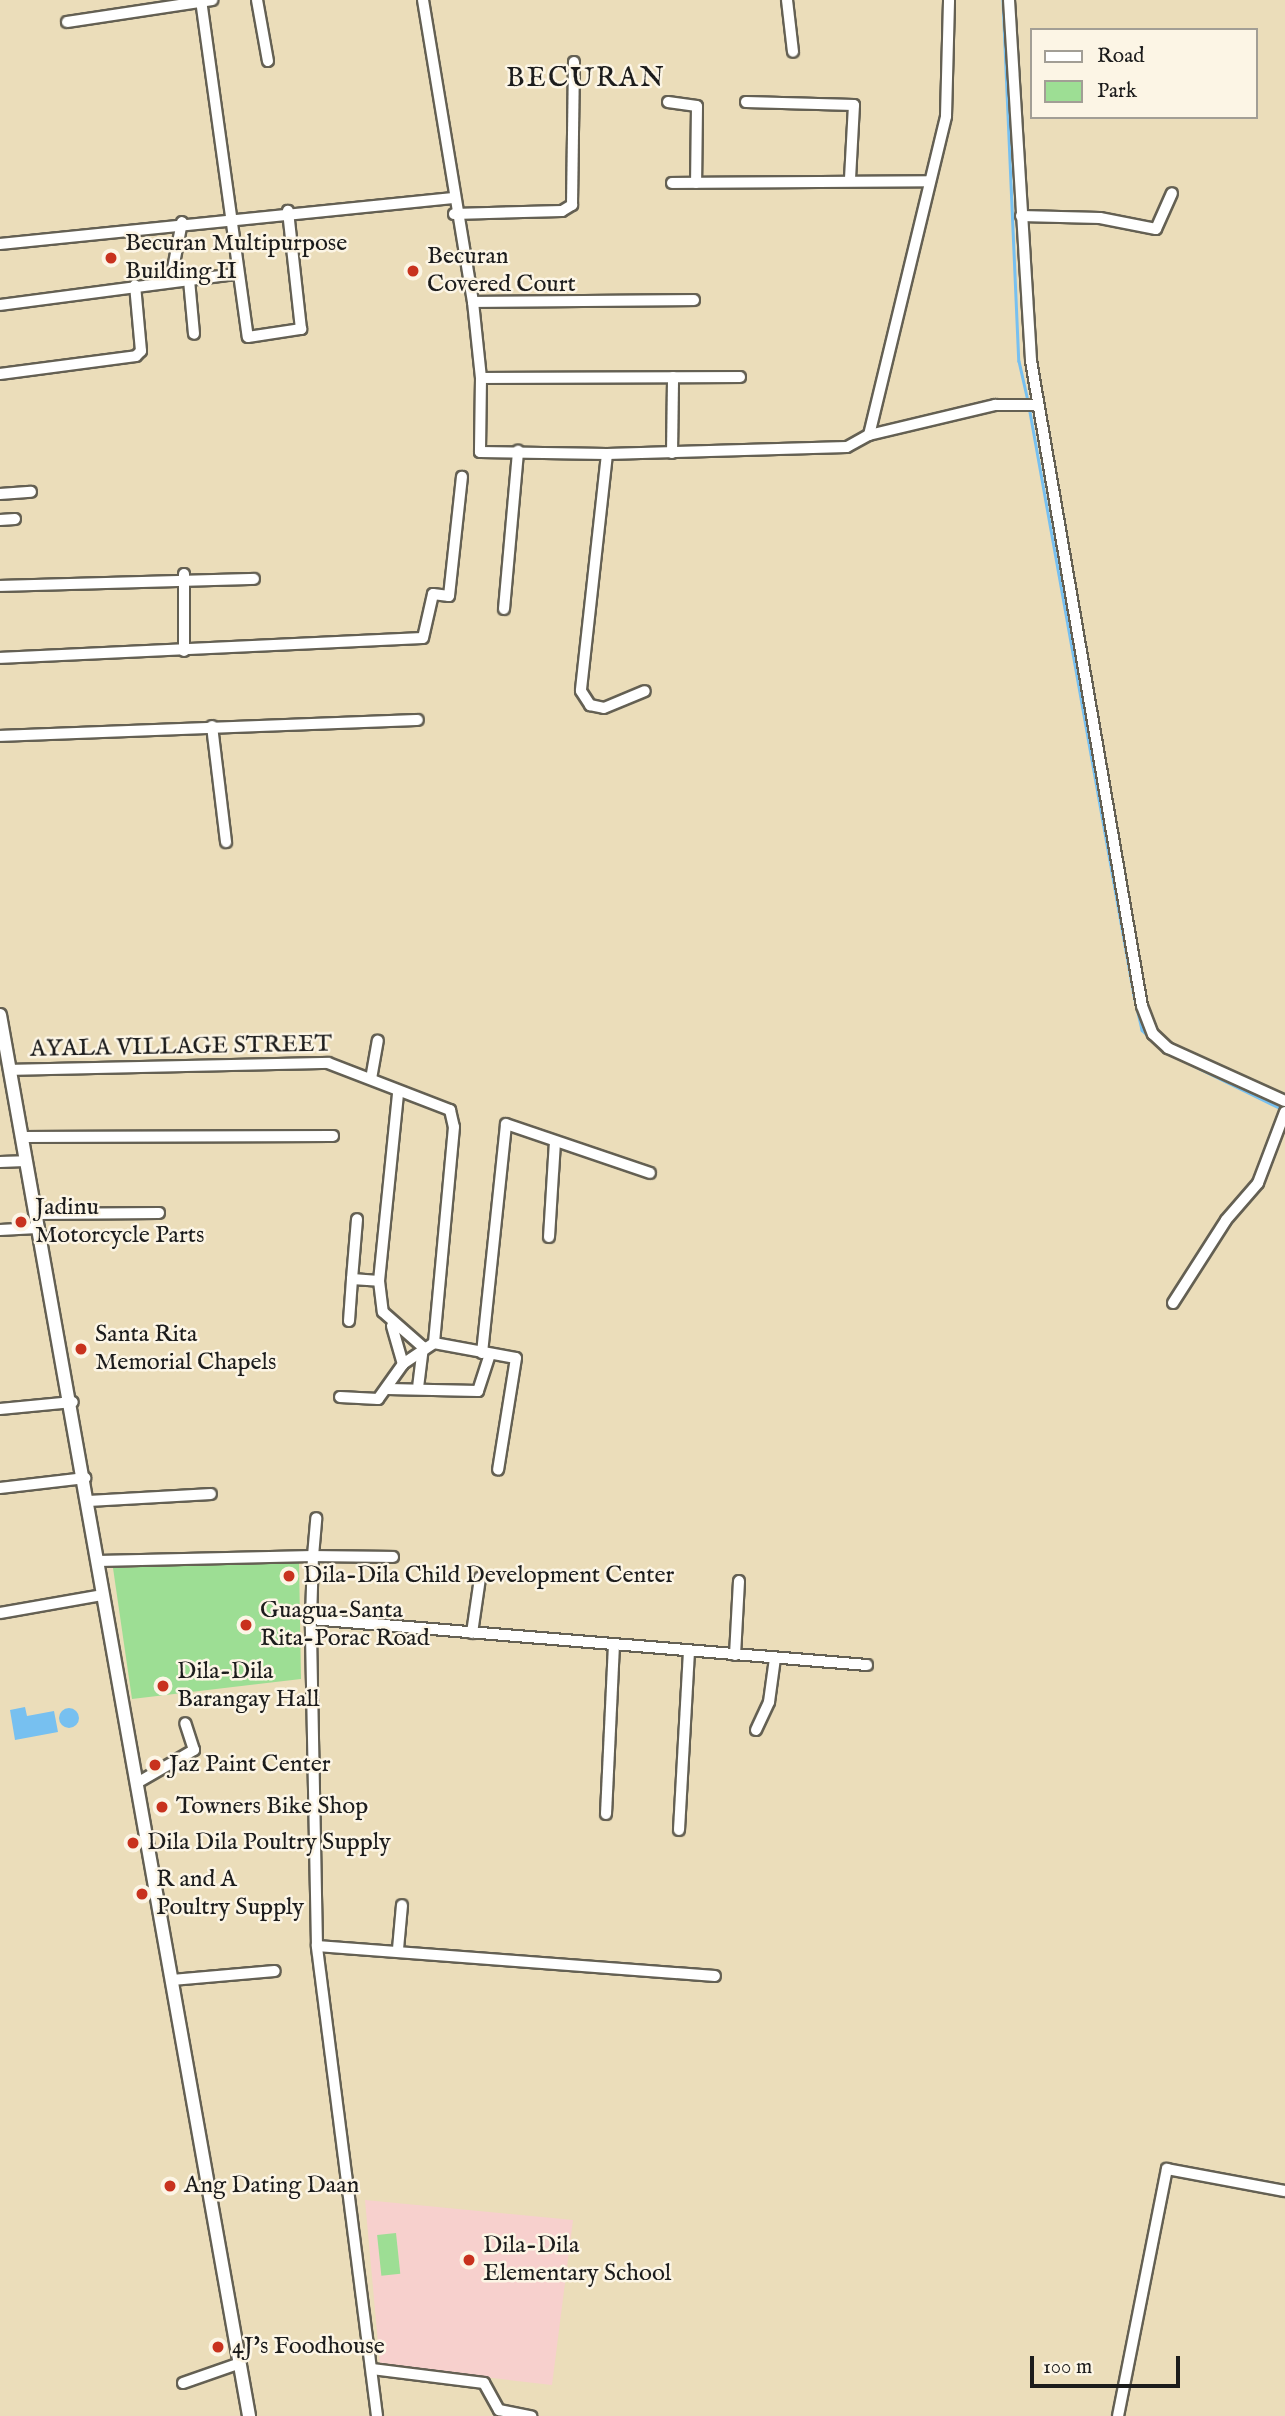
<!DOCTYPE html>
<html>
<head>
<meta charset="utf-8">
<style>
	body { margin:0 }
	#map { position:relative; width:1285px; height:2416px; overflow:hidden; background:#ebddba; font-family:"IM FELL English",serif }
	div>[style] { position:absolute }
	.built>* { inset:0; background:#f7d0cd }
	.green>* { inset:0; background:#9dde94; transform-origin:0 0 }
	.water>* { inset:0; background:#77c0f0 }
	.round { border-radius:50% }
	.stream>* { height:2.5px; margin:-1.25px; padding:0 1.25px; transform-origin:1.25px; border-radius:1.25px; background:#77c0f0 }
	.roads { filter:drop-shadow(2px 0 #646053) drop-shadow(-2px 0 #646053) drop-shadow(0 2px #646053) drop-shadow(0 -2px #646053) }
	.minor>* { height:10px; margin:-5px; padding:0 5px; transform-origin:5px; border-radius:5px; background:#fff }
	.major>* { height:12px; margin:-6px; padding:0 6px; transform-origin:6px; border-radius:6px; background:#fff }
	.dots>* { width:19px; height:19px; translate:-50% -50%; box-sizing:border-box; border:4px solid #fcf5e5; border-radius:50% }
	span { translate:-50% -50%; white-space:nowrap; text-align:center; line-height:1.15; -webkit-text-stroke:5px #fcf5e5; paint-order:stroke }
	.poi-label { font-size:24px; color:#1c1c1c }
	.left { translate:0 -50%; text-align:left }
	.street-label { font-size:24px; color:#1c1c1c }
	.quarter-label { font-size:28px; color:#1c1c1c; letter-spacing:2px }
	.legend { position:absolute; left:1030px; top:28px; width:228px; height:91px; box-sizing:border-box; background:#fcf5e5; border:2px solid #a29e95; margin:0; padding:9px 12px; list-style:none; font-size:21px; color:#1c1c1c }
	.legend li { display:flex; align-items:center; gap:14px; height:35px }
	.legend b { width:35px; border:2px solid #a29e95 }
	.scale { position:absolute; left:1030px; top:2356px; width:150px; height:32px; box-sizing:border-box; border:4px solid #1c1c1c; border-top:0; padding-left:9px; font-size:21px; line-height:24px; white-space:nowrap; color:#1c1c1c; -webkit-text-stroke:5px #fcf5e5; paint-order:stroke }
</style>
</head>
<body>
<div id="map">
	<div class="built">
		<div style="clip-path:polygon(365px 2200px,573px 2220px,552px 2385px,380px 2365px)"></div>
	</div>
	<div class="green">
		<div style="clip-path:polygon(299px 1561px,301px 1679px,132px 1699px,113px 1568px)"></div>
		<div style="left:396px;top:2233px;width:41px;height:19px;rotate:84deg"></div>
	</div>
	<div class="water">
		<div style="clip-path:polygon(25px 1707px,27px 1716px,54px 1711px,58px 1732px,15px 1740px,10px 1710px)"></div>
		<div class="round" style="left:59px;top:1708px;width:20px;height:20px"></div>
	</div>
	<div class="stream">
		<div style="left:1003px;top:0;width:361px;rotate:87.5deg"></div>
		<div style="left:1019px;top:361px;width:41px;rotate:77.3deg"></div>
		<div style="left:1030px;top:412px;width:592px;rotate:79.89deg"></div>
		<div style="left:1134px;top:995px;width:36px;rotate:77deg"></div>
		<div style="left:1142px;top:1030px;width:33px;rotate:43deg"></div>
		<div style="left:1178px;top:1058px;width:116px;rotate:26.1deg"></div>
	</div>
	<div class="roads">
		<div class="minor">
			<div style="left:201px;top:0;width:340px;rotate:82.1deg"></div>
			<div style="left:248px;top:337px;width:54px;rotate:-8.6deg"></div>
			<div style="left:301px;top:329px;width:119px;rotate:-96.3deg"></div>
			<div style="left:257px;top:0;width:62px;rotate:79.8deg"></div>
			<div style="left:423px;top:0;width:306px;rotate:80.6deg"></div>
			<div style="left:473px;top:302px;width:76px;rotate:84deg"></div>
			<div style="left:481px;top:378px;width:74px;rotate:90.8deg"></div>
			<div style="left:480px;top:452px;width:127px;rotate:0.9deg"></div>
			<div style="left:607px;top:454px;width:240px;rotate:-1.7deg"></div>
			<div style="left:847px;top:447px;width:25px;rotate:-29deg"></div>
			<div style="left:869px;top:435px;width:328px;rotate:-76.4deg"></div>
			<div style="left:946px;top:116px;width:116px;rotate:-88.5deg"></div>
			<div style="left:787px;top:0;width:52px;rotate:83.4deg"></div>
			<div style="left:1009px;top:0;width:362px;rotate:86.5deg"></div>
			<div style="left:1031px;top:361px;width:654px;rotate:80.24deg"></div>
			<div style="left:1142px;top:1006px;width:30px;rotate:69deg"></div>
			<div style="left:1153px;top:1034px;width:21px;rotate:43deg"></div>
			<div style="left:1168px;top:1048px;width:128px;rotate:24.4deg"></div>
			<div style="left:67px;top:22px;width:147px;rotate:-8.6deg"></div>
			<div style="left:668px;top:102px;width:29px;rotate:8deg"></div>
			<div style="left:697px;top:106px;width:77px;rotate:90.7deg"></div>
			<div style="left:746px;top:102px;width:108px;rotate:1.6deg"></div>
			<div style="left:854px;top:105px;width:75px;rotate:93.1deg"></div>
			<div style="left:672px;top:183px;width:256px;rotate:-0.4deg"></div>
			<div style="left:454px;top:214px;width:108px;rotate:-1.6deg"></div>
			<div style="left:562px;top:211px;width:12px;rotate:-31deg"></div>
			<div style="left:572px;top:205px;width:143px;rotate:-89.2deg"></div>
			<div style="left:1021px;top:216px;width:79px;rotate:1.5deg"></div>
			<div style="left:1100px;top:218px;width:57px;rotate:11.1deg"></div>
			<div style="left:1156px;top:229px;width:39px;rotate:-66deg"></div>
			<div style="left:0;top:244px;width:453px;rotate:-5.8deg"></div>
			<div style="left:171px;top:279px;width:58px;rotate:-79.1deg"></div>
			<div style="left:189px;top:280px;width:54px;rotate:84.7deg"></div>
			<div style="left:473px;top:302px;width:221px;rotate:-0.5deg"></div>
			<div style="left:0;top:305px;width:238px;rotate:-7.5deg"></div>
			<div style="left:0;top:374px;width:137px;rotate:-7.5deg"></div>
			<div style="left:136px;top:356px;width:7px;rotate:-45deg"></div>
			<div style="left:141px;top:351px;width:66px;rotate:-95.2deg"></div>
			<div style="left:481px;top:378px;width:259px;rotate:-0.2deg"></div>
			<div style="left:869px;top:435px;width:130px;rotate:-13.4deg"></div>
			<div style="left:995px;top:405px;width:42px"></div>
			<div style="left:672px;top:453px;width:76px;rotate:-89.2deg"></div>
			<div style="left:607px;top:454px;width:238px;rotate:96.3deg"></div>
			<div style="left:581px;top:691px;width:17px;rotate:57deg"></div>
			<div style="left:590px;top:705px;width:14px;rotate:12deg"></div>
			<div style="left:604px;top:708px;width:44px;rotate:-22.5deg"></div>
			<div style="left:0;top:494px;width:31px;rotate:-4deg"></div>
			<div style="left:0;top:520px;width:15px;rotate:-4deg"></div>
			<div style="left:184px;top:574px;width:77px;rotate:90deg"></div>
			<div style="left:0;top:586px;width:254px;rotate:-1.6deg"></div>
			<div style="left:504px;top:609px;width:159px;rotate:-84.9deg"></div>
			<div style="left:0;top:658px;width:423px;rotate:-2.7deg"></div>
			<div style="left:423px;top:638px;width:45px;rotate:-77.2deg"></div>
			<div style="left:433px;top:594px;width:16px;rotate:7deg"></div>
			<div style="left:449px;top:596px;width:120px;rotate:-83.8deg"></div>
			<div style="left:212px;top:726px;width:117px;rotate:83.1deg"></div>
			<div style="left:0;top:736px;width:418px;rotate:-2.2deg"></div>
			<div style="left:10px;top:1070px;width:318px;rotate:-1.3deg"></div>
			<div style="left:328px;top:1063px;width:131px;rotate:21.1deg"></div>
			<div style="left:450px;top:1110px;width:17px;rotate:77deg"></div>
			<div style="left:454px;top:1127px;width:217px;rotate:95.3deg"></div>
			<div style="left:434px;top:1343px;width:37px;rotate:146deg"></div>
			<div style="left:403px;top:1364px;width:43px;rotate:125.5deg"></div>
			<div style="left:378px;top:1399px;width:38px;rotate:-177deg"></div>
			<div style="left:371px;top:1079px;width:39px;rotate:-80deg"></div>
			<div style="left:21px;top:1137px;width:312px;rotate:-0.2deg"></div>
			<div style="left:0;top:1162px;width:25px;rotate:-2deg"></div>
			<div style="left:35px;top:1214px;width:124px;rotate:-0.5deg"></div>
			<div style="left:0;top:1230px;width:37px;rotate:-3deg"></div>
			<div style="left:549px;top:1237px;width:95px;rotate:-86.4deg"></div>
			<div style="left:352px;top:1279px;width:60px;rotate:-85.2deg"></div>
			<div style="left:379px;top:1281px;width:189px;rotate:-84.2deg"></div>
			<div style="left:1173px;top:1303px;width:98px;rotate:-57.4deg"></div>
			<div style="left:1226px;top:1220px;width:49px;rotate:-49.1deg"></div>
			<div style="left:1258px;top:1183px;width:76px;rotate:-69.2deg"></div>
			<div style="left:349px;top:1321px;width:42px;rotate:-85.9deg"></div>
			<div style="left:352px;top:1279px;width:27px;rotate:4deg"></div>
			<div style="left:379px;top:1281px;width:31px;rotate:83deg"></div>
			<div style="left:383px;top:1312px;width:53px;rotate:41.2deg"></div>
			<div style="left:423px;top:1347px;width:38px;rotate:97deg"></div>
			<div style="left:392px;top:1326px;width:40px;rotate:74deg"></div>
			<div style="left:434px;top:1343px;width:83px;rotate:10.4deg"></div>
			<div style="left:516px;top:1358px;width:113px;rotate:99.1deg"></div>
			<div style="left:482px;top:1353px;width:230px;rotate:-84deg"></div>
			<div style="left:506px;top:1124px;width:152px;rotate:18.8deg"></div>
			<div style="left:388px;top:1389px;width:90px;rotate:1.3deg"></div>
			<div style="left:478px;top:1391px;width:39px;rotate:-72deg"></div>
			<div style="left:0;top:1409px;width:73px;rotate:-5.5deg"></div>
			<div style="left:0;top:1488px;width:86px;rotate:-6.7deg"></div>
			<div style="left:89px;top:1501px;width:122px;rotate:-3.3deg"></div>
			<div style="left:98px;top:1561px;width:215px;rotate:-1.3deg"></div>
			<div style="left:313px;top:1556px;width:38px;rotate:-85deg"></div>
			<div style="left:0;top:1613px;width:104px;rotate:-10deg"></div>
			<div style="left:311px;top:1619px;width:558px;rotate:4.73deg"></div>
			<div style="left:472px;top:1633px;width:56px;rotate:-81.7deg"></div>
			<div style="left:735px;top:1655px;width:74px;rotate:-86.9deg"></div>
			<div style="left:756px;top:1730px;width:31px;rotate:-65deg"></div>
			<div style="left:769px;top:1702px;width:44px;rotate:-82.2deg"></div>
			<div style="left:137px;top:1783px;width:66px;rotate:-30.1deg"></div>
			<div style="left:194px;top:1750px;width:28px;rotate:-108deg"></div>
			<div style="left:606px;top:1814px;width:169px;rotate:-87.3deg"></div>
			<div style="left:679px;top:1830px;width:179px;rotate:-86.8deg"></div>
			<div style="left:317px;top:1946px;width:399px;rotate:4.3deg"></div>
			<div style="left:398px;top:1949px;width:44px;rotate:-84.8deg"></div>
			<div style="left:172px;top:1980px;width:103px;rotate:-5deg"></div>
			<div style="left:372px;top:2369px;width:113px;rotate:7.1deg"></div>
			<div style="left:484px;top:2383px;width:31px;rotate:61deg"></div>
			<div style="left:499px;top:2410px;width:33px;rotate:11deg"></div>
			<div style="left:183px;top:2383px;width:60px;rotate:-19.3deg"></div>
			<div style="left:377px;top:2416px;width:474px;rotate:-97.3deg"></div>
			<div style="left:317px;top:1946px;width:327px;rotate:-91.1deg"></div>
			<div style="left:311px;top:1619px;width:63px;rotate:-88.2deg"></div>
			<div style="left:313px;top:1556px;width:80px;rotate:0.7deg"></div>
			<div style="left:1118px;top:2416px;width:252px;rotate:-78.8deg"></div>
			<div style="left:1167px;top:2169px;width:120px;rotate:10.6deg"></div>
		</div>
		<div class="major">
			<div style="left:0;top:1015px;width:1423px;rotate:79.92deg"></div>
		</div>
	</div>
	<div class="dots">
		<div style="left:111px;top:258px;background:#c8321e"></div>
		<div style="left:413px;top:271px;background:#c8321e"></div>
		<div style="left:21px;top:1222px;background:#c8321e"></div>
		<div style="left:81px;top:1349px;background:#c8321e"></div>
		<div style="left:289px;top:1576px;background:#c8321e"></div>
		<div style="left:246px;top:1625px;background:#c8321e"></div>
		<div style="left:163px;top:1686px;background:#c8321e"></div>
		<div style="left:155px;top:1765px;background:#c8321e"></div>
		<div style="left:162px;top:1807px;background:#c8321e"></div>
		<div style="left:133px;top:1843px;background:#c8321e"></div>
		<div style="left:142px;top:1894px;background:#c8321e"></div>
		<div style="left:170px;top:2186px;background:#c8321e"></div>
		<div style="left:469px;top:2260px;background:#c8321e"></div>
		<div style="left:218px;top:2347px;background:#c8321e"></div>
	</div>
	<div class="poi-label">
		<span class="left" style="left:125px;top:258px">Becuran Multipurpose<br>Building II</span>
		<span class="left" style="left:427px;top:271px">Becuran<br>Covered Court</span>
		<span class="left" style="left:35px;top:1222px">Jadinu<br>Motorcycle Parts</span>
		<span class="left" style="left:95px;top:1349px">Santa Rita<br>Memorial Chapels</span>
		<span class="left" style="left:303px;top:1576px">Dila-Dila Child Development Center</span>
		<span class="left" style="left:260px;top:1625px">Guagua-Santa<br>Rita-Porac Road</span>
		<span class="left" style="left:177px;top:1686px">Dila-Dila<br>Barangay Hall</span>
		<span class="left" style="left:169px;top:1765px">Jaz Paint Center</span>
		<span class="left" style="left:176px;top:1807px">Towners Bike Shop</span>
		<span class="left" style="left:147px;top:1843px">Dila Dila Poultry Supply</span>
		<span class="left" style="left:156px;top:1894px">R and A<br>Poultry Supply</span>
		<span class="left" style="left:184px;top:2186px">Ang Dating Daan</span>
		<span class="left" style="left:483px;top:2260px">Dila-Dila<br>Elementary School</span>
		<span class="left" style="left:232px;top:2347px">4J's Foodhouse</span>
	</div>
	<div class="street-label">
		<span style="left:181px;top:1047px;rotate:-1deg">AYALA VILLAGE STREET</span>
	</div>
	<div class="quarter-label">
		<span style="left:586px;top:79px">BECURAN</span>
	</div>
	<ul class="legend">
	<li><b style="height:9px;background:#fff"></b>Road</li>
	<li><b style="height:19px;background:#9dde94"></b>Park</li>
	</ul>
	<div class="scale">100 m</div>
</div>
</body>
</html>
